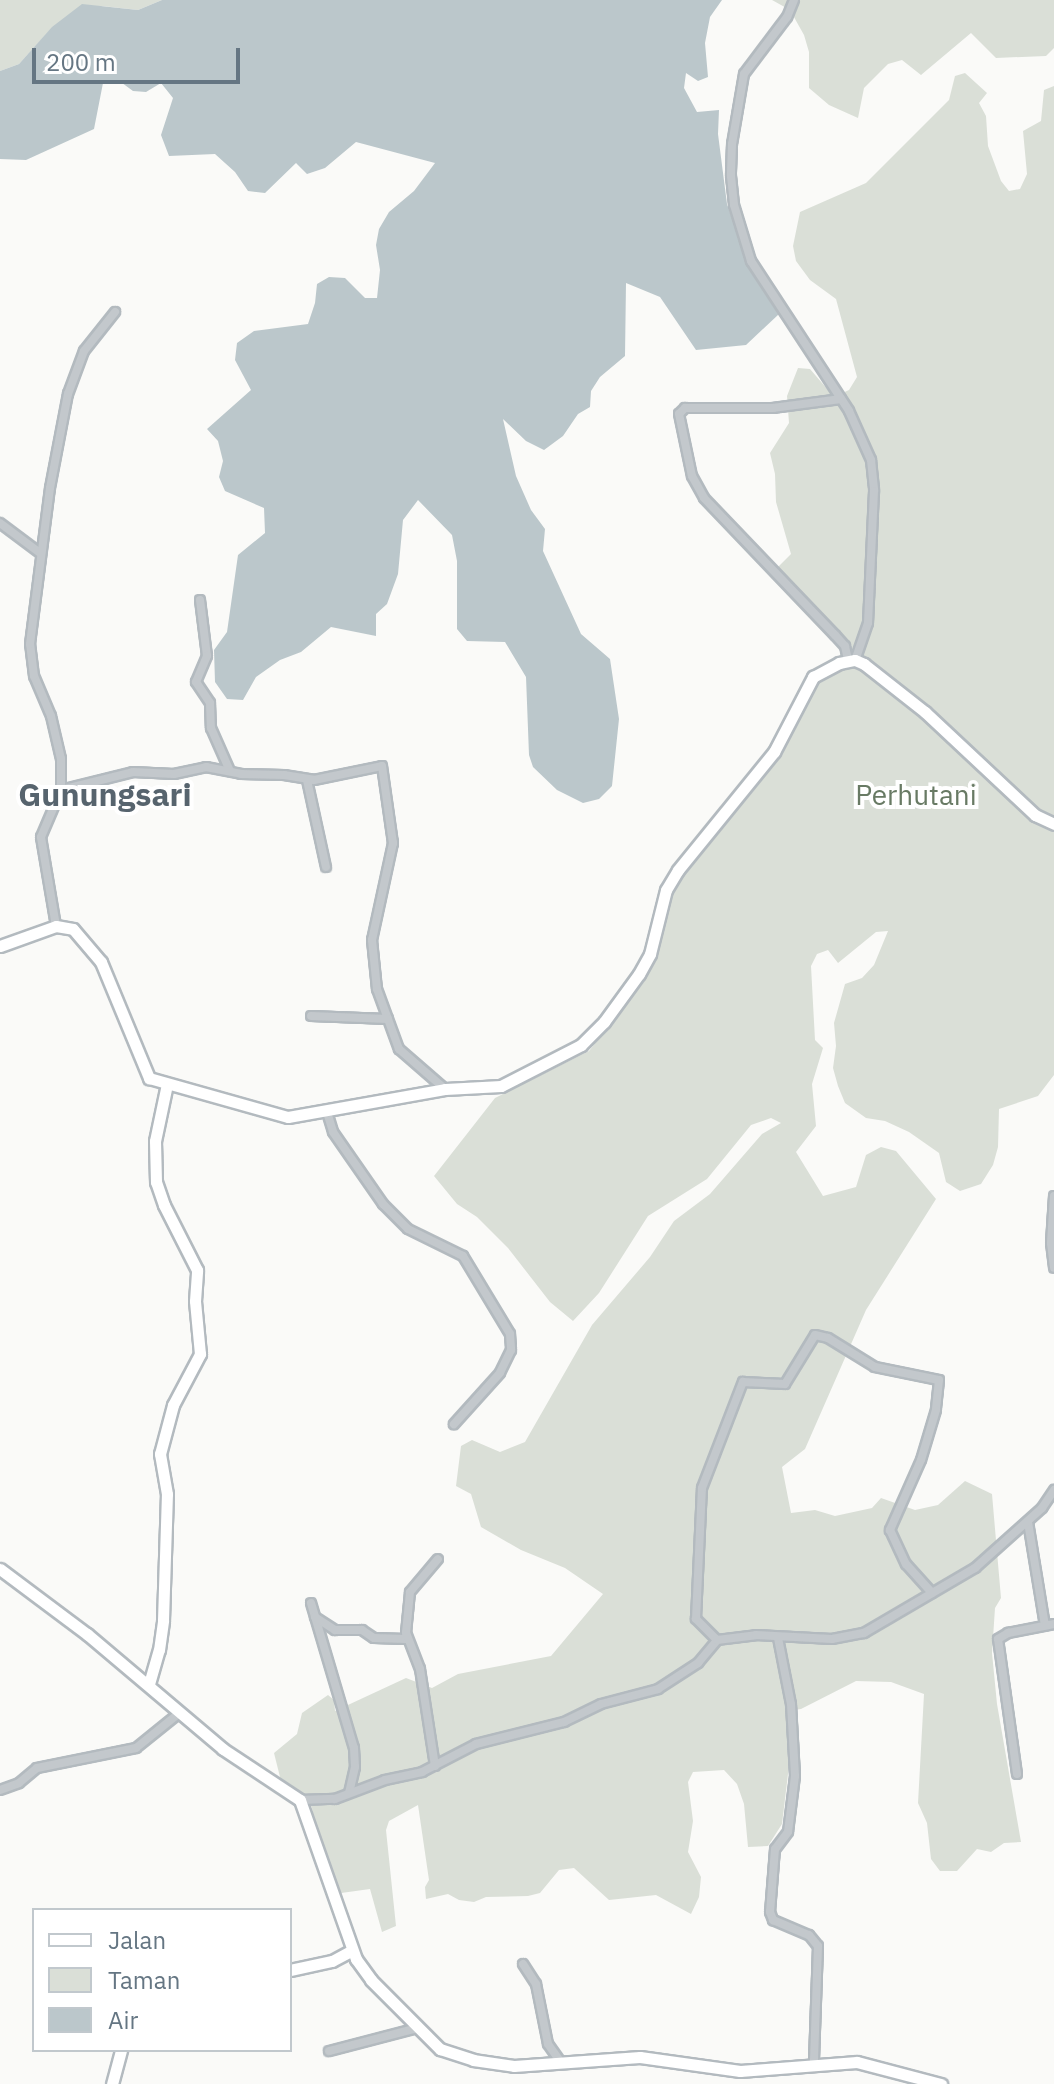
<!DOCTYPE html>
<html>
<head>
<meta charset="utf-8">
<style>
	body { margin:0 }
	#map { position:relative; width:1054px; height:2084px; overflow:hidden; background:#fafaf8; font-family:"IBM Plex Sans",sans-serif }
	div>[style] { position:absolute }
	.green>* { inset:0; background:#dadfd7 }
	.water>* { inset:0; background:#bbc7cb }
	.roads { filter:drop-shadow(2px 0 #b3babf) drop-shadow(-2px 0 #b3babf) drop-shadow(0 2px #b3babf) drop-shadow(0 -2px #b3babf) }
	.street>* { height:8px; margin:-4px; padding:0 4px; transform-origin:4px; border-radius:4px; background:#c3c8cc }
	.secondary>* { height:11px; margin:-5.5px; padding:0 5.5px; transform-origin:5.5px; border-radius:5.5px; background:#fff }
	span { translate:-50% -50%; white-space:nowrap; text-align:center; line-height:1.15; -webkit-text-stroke:8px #fff; paint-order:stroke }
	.park-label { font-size:28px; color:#687a64 }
	.quarter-label { font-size:32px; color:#57646e; font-weight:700 }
	.legend { position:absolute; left:32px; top:1908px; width:260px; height:144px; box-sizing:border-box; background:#fff; border:2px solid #c1c8cd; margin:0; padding:10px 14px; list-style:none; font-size:24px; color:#657683 }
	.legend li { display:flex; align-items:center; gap:16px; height:40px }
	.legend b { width:40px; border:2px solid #c1c8cd }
	.scale { position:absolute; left:32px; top:48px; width:208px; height:36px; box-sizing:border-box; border:4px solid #657683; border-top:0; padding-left:10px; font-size:24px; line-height:28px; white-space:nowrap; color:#657683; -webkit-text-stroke:6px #fff; paint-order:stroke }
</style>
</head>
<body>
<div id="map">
	<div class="green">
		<div style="clip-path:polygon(0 0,162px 0,138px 10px,102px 6px,49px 31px,19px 64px,0 71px)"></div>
		<div style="clip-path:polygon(772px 0,1054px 0,1054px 48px,1046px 56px,996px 58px,971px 33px,921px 75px,902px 60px,888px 64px,864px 88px,858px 118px,829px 105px,809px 88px,809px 52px,804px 35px,790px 10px)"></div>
		<div style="clip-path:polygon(965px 73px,987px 93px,979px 103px,986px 116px,988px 146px,1001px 181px,1009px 191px,1020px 189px,1027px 174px,1023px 131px,1041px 121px,1044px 90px,1054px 86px,1054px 1075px,1038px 1096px,999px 1109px,998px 1147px,993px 1165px,981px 1184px,960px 1191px,946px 1182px,939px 1153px,909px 1132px,885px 1121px,866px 1118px,845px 1103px,838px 1086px,833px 1068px,836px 1046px,834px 1023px,845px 984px,862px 978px,874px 965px,888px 931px,876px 932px,838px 963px,828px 950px,817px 954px,811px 966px,815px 1040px,823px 1048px,812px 1084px,816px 1126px,796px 1152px,823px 1196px,856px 1187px,866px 1155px,881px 1147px,896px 1151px,936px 1199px,866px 1310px,805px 1449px,782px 1467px,791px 1513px,815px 1510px,835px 1516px,872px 1508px,881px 1498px,915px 1510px,938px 1505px,965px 1481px,992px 1494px,1001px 1598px,995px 1608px,992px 1653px,997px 1704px,1021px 1842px,1004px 1843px,991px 1852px,977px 1849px,957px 1871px,940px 1871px,931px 1859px,927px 1823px,918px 1803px,924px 1694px,891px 1682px,856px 1681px,801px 1709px,786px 1711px,791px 1749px,782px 1824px,768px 1846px,748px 1847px,744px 1804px,737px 1784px,724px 1770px,693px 1772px,688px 1782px,693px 1821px,688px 1852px,701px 1877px,699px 1897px,691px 1914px,656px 1895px,609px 1900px,574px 1868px,559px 1870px,540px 1893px,528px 1896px,486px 1897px,474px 1902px,459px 1900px,448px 1894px,426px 1899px,425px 1887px,429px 1880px,418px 1805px,389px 1821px,386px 1830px,396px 1926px,382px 1932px,370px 1889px,334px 1894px,315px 1831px,312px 1808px,305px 1794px,282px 1785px,274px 1753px,297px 1734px,302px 1713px,328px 1695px,334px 1700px,335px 1711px,406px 1678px,432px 1688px,458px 1674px,551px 1656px,603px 1594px,565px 1568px,521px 1550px,481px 1527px,471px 1494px,456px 1486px,461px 1446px,472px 1440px,500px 1452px,525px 1442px,592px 1325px,650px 1257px,674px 1221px,710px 1194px,762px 1134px,781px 1123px,771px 1118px,751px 1125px,707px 1179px,648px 1216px,599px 1293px,573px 1321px,550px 1302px,508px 1248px,477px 1217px,457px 1204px,434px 1176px,495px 1098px,589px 1051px,644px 982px,670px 893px,789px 739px,820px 678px,853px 663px,851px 644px,777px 568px,791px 554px,776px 502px,775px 474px,770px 453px,789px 423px,787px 396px,798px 368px,810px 369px,834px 397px,849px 390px,857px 377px,836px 299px,810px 280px,796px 261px,793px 246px,800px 212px,866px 183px,949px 100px,955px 76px)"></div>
	</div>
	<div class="water">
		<div style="clip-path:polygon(162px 0,722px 0,710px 17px,705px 43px,708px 77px,698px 81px,686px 73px,684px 88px,697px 112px,719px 110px,718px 134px,727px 204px,746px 259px,779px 314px,746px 345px,696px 350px,660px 297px,626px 283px,625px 356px,600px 377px,591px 391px,590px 407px,578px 414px,563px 436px,544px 450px,526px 441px,503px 419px,516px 476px,531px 510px,545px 529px,543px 551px,581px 634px,610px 659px,619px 719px,612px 786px,599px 799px,583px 803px,557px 790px,533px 767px,529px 755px,526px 677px,505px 642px,467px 641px,457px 629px,457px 561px,452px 535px,418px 500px,403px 520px,398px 574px,387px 604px,376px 614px,376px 636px,331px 627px,301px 652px,280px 660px,256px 677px,243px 700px,227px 699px,215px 682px,214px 650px,227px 632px,238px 555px,265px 533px,264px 508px,225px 491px,219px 477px,223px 461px,218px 441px,207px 429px,251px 390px,235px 360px,237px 343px,254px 331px,308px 324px,315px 303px,317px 284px,329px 277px,345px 278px,365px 298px,377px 298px,380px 270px,376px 245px,379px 229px,389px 212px,414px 191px,435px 163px,356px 142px,325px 168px,307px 174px,296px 163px,265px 193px,248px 191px,235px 172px,215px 154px,169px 156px,161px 135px,173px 98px,161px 83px,146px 92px,133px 91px,118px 80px,103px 83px,94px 129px,26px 160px,0 159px,0 71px,19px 64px,52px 27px,82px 4px,138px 10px)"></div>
	</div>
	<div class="roads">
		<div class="street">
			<div style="left:794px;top:0;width:18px;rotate:112deg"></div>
			<div style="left:787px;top:17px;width:71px;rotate:127deg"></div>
			<div style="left:744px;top:74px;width:71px;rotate:99.7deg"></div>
			<div style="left:732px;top:144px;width:32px;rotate:92deg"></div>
			<div style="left:731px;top:176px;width:29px;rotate:84deg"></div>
			<div style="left:734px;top:205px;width:59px;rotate:73.1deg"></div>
			<div style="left:751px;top:261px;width:179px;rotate:56.8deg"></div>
			<div style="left:849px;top:411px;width:54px;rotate:65.8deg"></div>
			<div style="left:871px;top:460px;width:31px;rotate:84deg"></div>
			<div style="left:874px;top:491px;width:132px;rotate:92.6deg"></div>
			<div style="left:868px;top:623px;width:39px;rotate:109deg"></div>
			<div style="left:841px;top:399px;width:69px;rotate:172.5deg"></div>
			<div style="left:773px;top:408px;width:88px;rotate:180deg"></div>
			<div style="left:685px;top:408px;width:8px;rotate:135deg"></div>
			<div style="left:679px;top:414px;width:63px;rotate:78.2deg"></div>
			<div style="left:692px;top:476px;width:25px;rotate:61deg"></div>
			<div style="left:704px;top:498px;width:190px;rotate:46.3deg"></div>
			<div style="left:835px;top:635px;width:15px;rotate:48deg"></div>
			<div style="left:845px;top:646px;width:14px;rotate:78deg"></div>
			<div style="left:0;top:523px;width:50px;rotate:36.9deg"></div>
			<div style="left:200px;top:600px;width:56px;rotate:82.9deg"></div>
			<div style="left:207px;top:656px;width:28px;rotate:113deg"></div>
			<div style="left:196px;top:682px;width:25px;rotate:56deg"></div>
			<div style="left:210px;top:703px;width:25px;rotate:88deg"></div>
			<div style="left:211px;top:728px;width:47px;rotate:66.2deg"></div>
			<div style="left:307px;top:780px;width:89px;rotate:77.7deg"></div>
			<div style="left:61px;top:790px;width:74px;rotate:-14deg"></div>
			<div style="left:133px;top:772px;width:41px;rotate:2.8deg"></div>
			<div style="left:174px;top:774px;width:33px;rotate:-12deg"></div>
			<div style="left:206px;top:767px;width:36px;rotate:11deg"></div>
			<div style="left:241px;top:774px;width:43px;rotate:1.3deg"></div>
			<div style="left:284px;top:775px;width:30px;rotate:9deg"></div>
			<div style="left:314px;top:780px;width:69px;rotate:-11.6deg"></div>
			<div style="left:382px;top:766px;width:78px;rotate:81.9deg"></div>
			<div style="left:393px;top:843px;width:99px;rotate:102.2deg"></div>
			<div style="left:372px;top:940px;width:49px;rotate:84.2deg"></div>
			<div style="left:377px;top:989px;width:64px;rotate:69.9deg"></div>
			<div style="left:399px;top:1049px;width:61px;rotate:41deg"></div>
			<div style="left:56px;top:926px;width:90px;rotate:-99.6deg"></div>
			<div style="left:41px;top:837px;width:51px;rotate:-66.9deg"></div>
			<div style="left:61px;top:790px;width:31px;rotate:-90deg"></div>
			<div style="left:61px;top:759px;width:44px;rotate:-103.1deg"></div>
			<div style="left:51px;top:716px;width:43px;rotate:-113deg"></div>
			<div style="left:34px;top:676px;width:32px;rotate:-97deg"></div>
			<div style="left:30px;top:644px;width:157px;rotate:-82.7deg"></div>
			<div style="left:50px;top:488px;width:96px;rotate:-79.2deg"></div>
			<div style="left:68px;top:394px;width:46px;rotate:-69.6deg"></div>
			<div style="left:84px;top:351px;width:50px;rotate:-51.5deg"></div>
			<div style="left:311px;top:1016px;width:77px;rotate:2.2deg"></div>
			<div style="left:327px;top:1112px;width:21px;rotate:73deg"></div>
			<div style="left:333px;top:1132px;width:88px;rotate:55.2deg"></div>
			<div style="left:383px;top:1204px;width:35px;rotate:45deg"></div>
			<div style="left:408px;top:1229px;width:61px;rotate:26.1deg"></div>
			<div style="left:463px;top:1256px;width:91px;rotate:58.9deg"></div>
			<div style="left:510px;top:1334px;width:16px;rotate:86deg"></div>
			<div style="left:511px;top:1350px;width:25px;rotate:116deg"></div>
			<div style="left:500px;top:1373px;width:69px;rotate:132deg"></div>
			<div style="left:1054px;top:1196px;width:47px;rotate:93.7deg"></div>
			<div style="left:1051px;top:1243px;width:25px;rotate:83deg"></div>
			<div style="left:1028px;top:1522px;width:105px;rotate:80.7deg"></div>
			<div style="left:311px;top:1603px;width:151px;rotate:73.5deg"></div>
			<div style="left:354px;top:1748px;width:19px;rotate:87deg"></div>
			<div style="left:355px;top:1767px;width:26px;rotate:103deg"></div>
			<div style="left:315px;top:1617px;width:24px;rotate:33deg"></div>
			<div style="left:335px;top:1630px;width:27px"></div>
			<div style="left:362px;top:1630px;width:14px;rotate:34deg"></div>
			<div style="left:374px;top:1638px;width:32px;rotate:2deg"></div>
			<div style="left:778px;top:1638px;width:67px;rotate:78.9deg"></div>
			<div style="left:791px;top:1704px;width:72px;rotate:86.8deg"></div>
			<div style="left:795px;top:1776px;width:56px;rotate:97.1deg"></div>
			<div style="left:788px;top:1832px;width:21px;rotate:127deg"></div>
			<div style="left:775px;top:1849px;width:63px;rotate:94.5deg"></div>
			<div style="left:770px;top:1912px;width:9px;rotate:69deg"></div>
			<div style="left:773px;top:1920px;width:39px;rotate:23deg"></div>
			<div style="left:809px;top:1935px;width:14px;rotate:51deg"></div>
			<div style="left:818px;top:1946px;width:117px;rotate:92deg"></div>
			<div style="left:717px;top:1640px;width:30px;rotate:-135deg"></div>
			<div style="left:696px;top:1619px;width:131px;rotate:-87.4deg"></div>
			<div style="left:702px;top:1488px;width:114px;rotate:-68.9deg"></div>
			<div style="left:743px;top:1382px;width:42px;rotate:2.7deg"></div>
			<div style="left:785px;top:1384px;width:57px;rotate:-58.5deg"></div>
			<div style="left:815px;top:1335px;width:13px;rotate:13deg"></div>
			<div style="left:828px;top:1338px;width:55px;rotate:31.7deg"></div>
			<div style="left:875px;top:1367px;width:65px;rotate:11.5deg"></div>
			<div style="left:939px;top:1380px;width:30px;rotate:96deg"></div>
			<div style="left:936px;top:1410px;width:52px;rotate:106.7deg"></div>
			<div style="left:921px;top:1460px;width:77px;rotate:113.9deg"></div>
			<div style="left:890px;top:1530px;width:38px;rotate:65deg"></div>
			<div style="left:906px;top:1564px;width:39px;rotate:48deg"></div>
			<div style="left:435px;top:1766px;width:98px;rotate:-98.8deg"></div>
			<div style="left:420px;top:1669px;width:39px;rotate:-111deg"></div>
			<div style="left:406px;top:1633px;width:41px;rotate:-84.4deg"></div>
			<div style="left:410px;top:1592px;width:43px;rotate:-49.7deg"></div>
			<div style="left:1017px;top:1774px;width:136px;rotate:-98deg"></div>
			<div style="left:998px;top:1639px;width:12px;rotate:-31deg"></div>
			<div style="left:1008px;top:1633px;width:47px;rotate:-11.1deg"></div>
			<div style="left:0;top:1790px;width:20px;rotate:-20deg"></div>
			<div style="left:19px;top:1783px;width:23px;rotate:-40deg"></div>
			<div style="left:37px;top:1768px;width:101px;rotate:-11.4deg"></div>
			<div style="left:136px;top:1748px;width:54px;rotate:-39deg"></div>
			<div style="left:300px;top:1800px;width:35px;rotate:-2deg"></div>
			<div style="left:335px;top:1799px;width:53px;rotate:-20.8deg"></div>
			<div style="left:385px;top:1780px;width:38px;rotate:-12deg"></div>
			<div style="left:422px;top:1772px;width:61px;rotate:-27.4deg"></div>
			<div style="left:476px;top:1744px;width:91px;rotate:-14deg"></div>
			<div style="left:564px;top:1722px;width:41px;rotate:-25.9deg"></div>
			<div style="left:601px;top:1704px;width:59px;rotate:-14.7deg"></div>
			<div style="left:658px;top:1689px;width:48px;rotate:-33deg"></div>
			<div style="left:698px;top:1663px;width:30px;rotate:-50deg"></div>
			<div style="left:717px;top:1640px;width:39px;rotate:-7deg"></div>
			<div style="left:756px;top:1635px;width:76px;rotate:3deg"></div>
			<div style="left:832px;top:1639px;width:33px;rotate:-11deg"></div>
			<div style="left:864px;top:1633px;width:129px;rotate:-30.4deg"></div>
			<div style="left:975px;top:1568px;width:90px;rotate:-41.8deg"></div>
			<div style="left:1042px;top:1508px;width:22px;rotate:-56deg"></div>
			<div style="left:523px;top:1964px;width:24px;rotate:57deg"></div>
			<div style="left:536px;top:1984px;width:61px;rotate:78.7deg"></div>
			<div style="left:548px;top:2044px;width:24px;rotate:55deg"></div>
			<div style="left:329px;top:2051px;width:91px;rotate:-14.6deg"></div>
		</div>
		<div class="secondary">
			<div style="left:0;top:946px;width:59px;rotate:-19.7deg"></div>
			<div style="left:56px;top:926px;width:17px;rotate:10deg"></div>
			<div style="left:73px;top:929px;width:43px;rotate:49.7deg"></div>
			<div style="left:101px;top:962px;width:126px;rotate:67.5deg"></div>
			<div style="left:149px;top:1078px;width:144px;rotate:15.7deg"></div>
			<div style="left:288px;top:1117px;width:159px;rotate:-10.1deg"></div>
			<div style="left:445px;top:1089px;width:56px;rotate:-3.1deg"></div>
			<div style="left:501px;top:1086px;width:90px;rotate:-27.1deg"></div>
			<div style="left:581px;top:1045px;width:33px;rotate:-45deg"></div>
			<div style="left:604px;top:1022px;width:59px;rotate:-53.9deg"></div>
			<div style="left:639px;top:974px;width:23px;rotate:-61deg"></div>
			<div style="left:650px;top:954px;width:66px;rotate:-76deg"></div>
			<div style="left:666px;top:890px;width:23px;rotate:-59deg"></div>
			<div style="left:678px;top:870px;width:152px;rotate:-50.9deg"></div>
			<div style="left:774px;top:752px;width:85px;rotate:-62.5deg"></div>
			<div style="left:813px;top:677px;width:30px;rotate:-28deg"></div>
			<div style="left:839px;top:663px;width:16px;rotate:-11deg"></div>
			<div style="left:855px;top:660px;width:10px;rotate:24deg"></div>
			<div style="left:864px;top:664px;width:78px;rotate:38.2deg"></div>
			<div style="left:925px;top:712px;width:151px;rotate:43.1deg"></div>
			<div style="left:1035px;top:815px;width:21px;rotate:25deg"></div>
			<div style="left:0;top:1569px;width:109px;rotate:36.8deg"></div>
			<div style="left:87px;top:1634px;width:178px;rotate:40.2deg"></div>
			<div style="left:223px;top:1749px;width:92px;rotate:33.5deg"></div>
			<div style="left:300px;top:1800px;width:169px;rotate:70.6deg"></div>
			<div style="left:356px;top:1959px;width:26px;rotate:54deg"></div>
			<div style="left:371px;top:1980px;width:98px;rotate:45deg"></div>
			<div style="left:440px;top:2049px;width:35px;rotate:18deg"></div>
			<div style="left:473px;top:2060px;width:41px;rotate:8.3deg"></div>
			<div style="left:514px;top:2066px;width:126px;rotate:-4.1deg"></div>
			<div style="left:640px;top:2057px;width:101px;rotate:8deg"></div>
			<div style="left:740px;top:2071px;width:117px;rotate:-4.4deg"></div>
			<div style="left:857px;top:2062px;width:87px;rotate:14.7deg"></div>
			<div style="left:149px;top:1684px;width:35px;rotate:-74deg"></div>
			<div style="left:159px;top:1650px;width:30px;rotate:-82deg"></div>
			<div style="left:163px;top:1620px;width:126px;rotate:-88.2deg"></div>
			<div style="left:167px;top:1494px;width:41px;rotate:-99.9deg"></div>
			<div style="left:160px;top:1454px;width:51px;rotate:-75.1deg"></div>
			<div style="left:173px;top:1405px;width:58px;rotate:-62.1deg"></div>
			<div style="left:200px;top:1354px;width:53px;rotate:-95.4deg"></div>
			<div style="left:195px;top:1301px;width:31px;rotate:-86deg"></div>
			<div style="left:197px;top:1270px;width:73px;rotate:-116.9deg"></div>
			<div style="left:164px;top:1205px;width:24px;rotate:-109deg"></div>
			<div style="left:156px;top:1182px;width:41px;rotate:-91.4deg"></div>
			<div style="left:155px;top:1141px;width:58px;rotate:-78.1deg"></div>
			<div style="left:290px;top:1970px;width:43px;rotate:-12.1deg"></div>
			<div style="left:332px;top:1961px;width:21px;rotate:-28deg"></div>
			<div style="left:112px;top:2084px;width:35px;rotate:-75deg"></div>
		</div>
	</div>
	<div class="park-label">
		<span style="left:916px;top:795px">Perhutani</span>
	</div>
	<div class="quarter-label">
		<span style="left:105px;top:794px">Gunungsari</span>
	</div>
	<ul class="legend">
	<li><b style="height:10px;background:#fff"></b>Jalan</li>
	<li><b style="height:22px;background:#dadfd7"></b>Taman</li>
	<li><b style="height:22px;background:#bbc7cb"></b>Air</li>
	</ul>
	<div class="scale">200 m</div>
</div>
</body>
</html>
